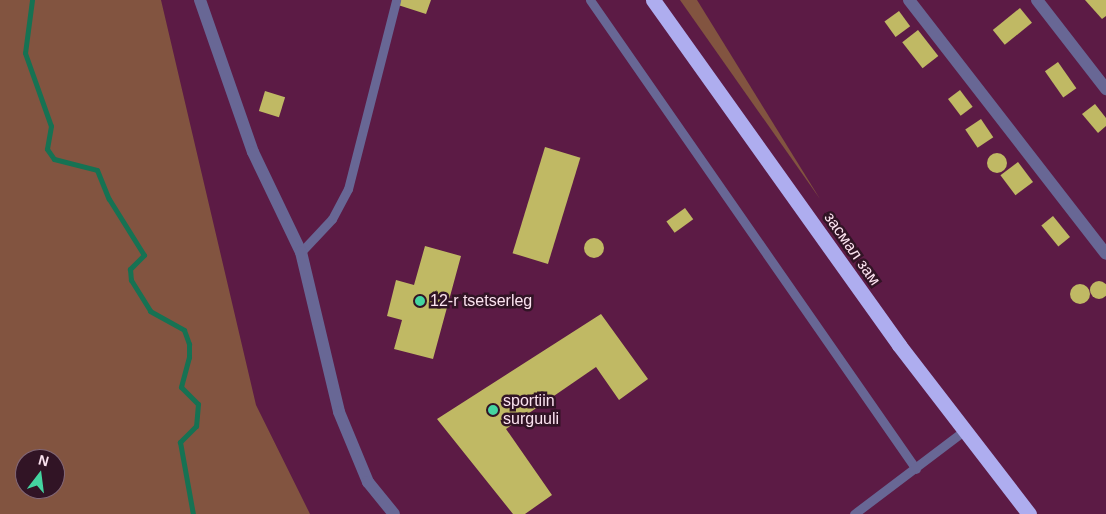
<!DOCTYPE html>
<html>
<head>
<meta charset="utf-8">
<style>
	body { margin:0 }
	#map { position:relative; width:1106px; height:514px; overflow:hidden; background:#5c1b45; font-family:Arial,sans-serif }
	div>[style] { position:absolute }
	.green>* { inset:0; background:#825440 }
	.stream>* { height:5px; margin:-2.5px; padding:0 2.5px; transform-origin:2.5px; border-radius:2.5px; background:#167253 }
	.building>* { inset:0; background:#c0b964; transform-origin:0 0 }
	.round { border-radius:50% }
	.lane>* { height:9px; margin:-4.5px; padding:0 4.5px; transform-origin:4.5px; border-radius:4.5px; background:#686795 }
	.street>* { height:12px; margin:-6px; padding:0 6px; transform-origin:6px; border-radius:6px; background:#686795 }
	.highway>* { height:15px; margin:-7.5px; padding:0 7.5px; transform-origin:7.5px; border-radius:7.5px; background:#aeadef }
	.dots>* { width:14px; height:14px; translate:-50% -50%; box-sizing:border-box; border:2px solid #311425; border-radius:50% }
	span { translate:-50% -50%; white-space:nowrap; text-align:center; line-height:1.15; -webkit-text-stroke:5px #311425; paint-order:stroke }
	.street-label { font-size:16px; color:#fce3f0 }
	.poi-label { font-size:16px; color:#fce3f0 }
	.left { translate:0 -50%; text-align:left }
	.north { position:absolute; left:15px; top:449px; width:50px; height:50px; box-sizing:border-box; background:#311425; border:1px solid #826776; border-radius:50%; rotate:15deg; font-size:14px; font-weight:700; line-height:20px; text-align:center; color:#fce3f0 }
	.north::after { content:''; display:block; margin:auto; width:18px; height:22px; background:#44d4a0; clip-path:polygon(50% 0,100% 100%,50% 72%,0 100%) }
</style>
</head>
<body>
<div id="map">
	<div class="green">
		<div style="clip-path:polygon(evenodd,0 0,161px 0,256px 405px,310px 514px,0 514px,0 0,25px 459px,55px 459px,55px 489px,25px 489px,25px 459px)"></div>
		<div style="clip-path:polygon(680px 0,697px 0,820px 199px)"></div>
	</div>
	<div class="stream">
		<div style="left:32px;top:0;width:53px;rotate:97.5deg"></div>
		<div style="left:25px;top:53px;width:77px;rotate:70.4deg"></div>
		<div style="left:51px;top:126px;width:23px;rotate:100deg"></div>
		<div style="left:47px;top:149px;width:12px;rotate:55deg"></div>
		<div style="left:54px;top:159px;width:44px;rotate:14.3deg"></div>
		<div style="left:97px;top:170px;width:31px;rotate:68deg"></div>
		<div style="left:109px;top:199px;width:66px;rotate:58deg"></div>
		<div style="left:144px;top:255px;width:20px;rotate:135deg"></div>
		<div style="left:130px;top:269px;width:11px;rotate:85deg"></div>
		<div style="left:131px;top:280px;width:36px;rotate:58deg"></div>
		<div style="left:150px;top:311px;width:39px;rotate:29deg"></div>
		<div style="left:184px;top:330px;width:15px;rotate:70deg"></div>
		<div style="left:189px;top:344px;width:13px;rotate:90deg"></div>
		<div style="left:189px;top:357px;width:31px;rotate:105deg"></div>
		<div style="left:181px;top:387px;width:24px;rotate:45deg"></div>
		<div style="left:198px;top:404px;width:22px;rotate:95deg"></div>
		<div style="left:196px;top:426px;width:23px;rotate:135deg"></div>
		<div style="left:180px;top:442px;width:73px;rotate:79.8deg"></div>
	</div>
	<div class="building">
		<div style="clip-path:polygon(399px 0,431px 0,426px 14px,398px 5px)"></div>
		<div style="clip-path:polygon(1085px 0,1106px 0,1106px 16px,1102px 19px)"></div>
		<div style="left:1020px;top:8px;width:19px;height:35px;rotate:51deg"></div>
		<div style="left:899px;top:11px;width:19px;height:18px;rotate:54deg"></div>
		<div style="left:918px;top:30px;width:33px;height:20px;rotate:52deg"></div>
		<div style="left:1058px;top:62px;width:32px;height:16px;rotate:55deg"></div>
		<div style="left:960px;top:90px;width:21px;height:15px;rotate:53deg"></div>
		<div style="left:265px;top:91px;width:21px;height:21px;rotate:17deg"></div>
		<div style="clip-path:polygon(1095px 104px,1106px 118px,1106px 126px,1098px 133px,1082px 114px)"></div>
		<div style="left:981px;top:119px;width:22px;height:19px;rotate:56deg"></div>
		<div style="left:545px;top:147px;width:37px;height:111px;rotate:17deg"></div>
		<div class="round" style="left:987px;top:153px;width:20px;height:20px"></div>
		<div style="left:1018px;top:162px;width:25px;height:22px;rotate:53deg"></div>
		<div style="left:685px;top:208px;width:14px;height:23px;rotate:54deg"></div>
		<div style="left:1053px;top:216px;width:27px;height:15px;rotate:51deg"></div>
		<div class="round" style="left:584px;top:238px;width:20px;height:20px"></div>
		<div style="clip-path:polygon(425px 246px,461px 256px,433px 359px,394px 349px,402px 320px,387px 316px,396px 280px,414px 285px)"></div>
		<div class="round" style="left:1090px;top:281px;width:18px;height:18px"></div>
		<div class="round" style="left:1070px;top:284px;width:20px;height:20px"></div>
		<div style="clip-path:polygon(601px 314px,648px 379px,619px 400px,596px 367px,506px 429px,552px 495px,525px 514px,513px 514px,437px 419px)"></div>
	</div>
	<div class="lane">
		<div style="left:590px;top:0;width:571px;rotate:55.2deg"></div>
		<div style="left:301px;top:252px;width:45px;rotate:-46.8deg"></div>
		<div style="left:332px;top:219px;width:34px;rotate:-62deg"></div>
		<div style="left:348px;top:189px;width:195px;rotate:-75.7deg"></div>
		<div style="left:854px;top:514px;width:139px;rotate:-37.1deg"></div>
	</div>
	<div class="street">
		<div style="left:200px;top:0;width:161px;rotate:70.8deg"></div>
		<div style="left:253px;top:152px;width:111px;rotate:64.4deg"></div>
		<div style="left:301px;top:252px;width:164px;rotate:76.6deg"></div>
		<div style="left:339px;top:412px;width:76px;rotate:67.5deg"></div>
		<div style="left:368px;top:482px;width:41px;rotate:50.9deg"></div>
		<div style="left:909px;top:0;width:321px;rotate:52.2deg"></div>
		<div style="left:1037px;top:0;width:113px;rotate:52.2deg"></div>
	</div>
	<div class="highway">
		<div style="left:653px;top:0;width:424px;rotate:54.5deg"></div>
		<div style="left:899px;top:345px;width:213px;rotate:52.4deg"></div>
	</div>
	<div class="dots">
		<div style="left:420px;top:301px;background:#44d4a0"></div>
		<div style="left:493px;top:410px;background:#44d4a0"></div>
	</div>
	<div class="street-label">
		<span style="left:852px;top:249px;rotate:55deg">засмал зам</span>
	</div>
	<div class="poi-label">
		<span class="left" style="left:430px;top:301px">12-r tsetserleg</span>
		<span class="left" style="left:503px;top:410px">sportiin<br>surguuli</span>
	</div>
	<div class="north">N</div>
</div>
</body>
</html>
